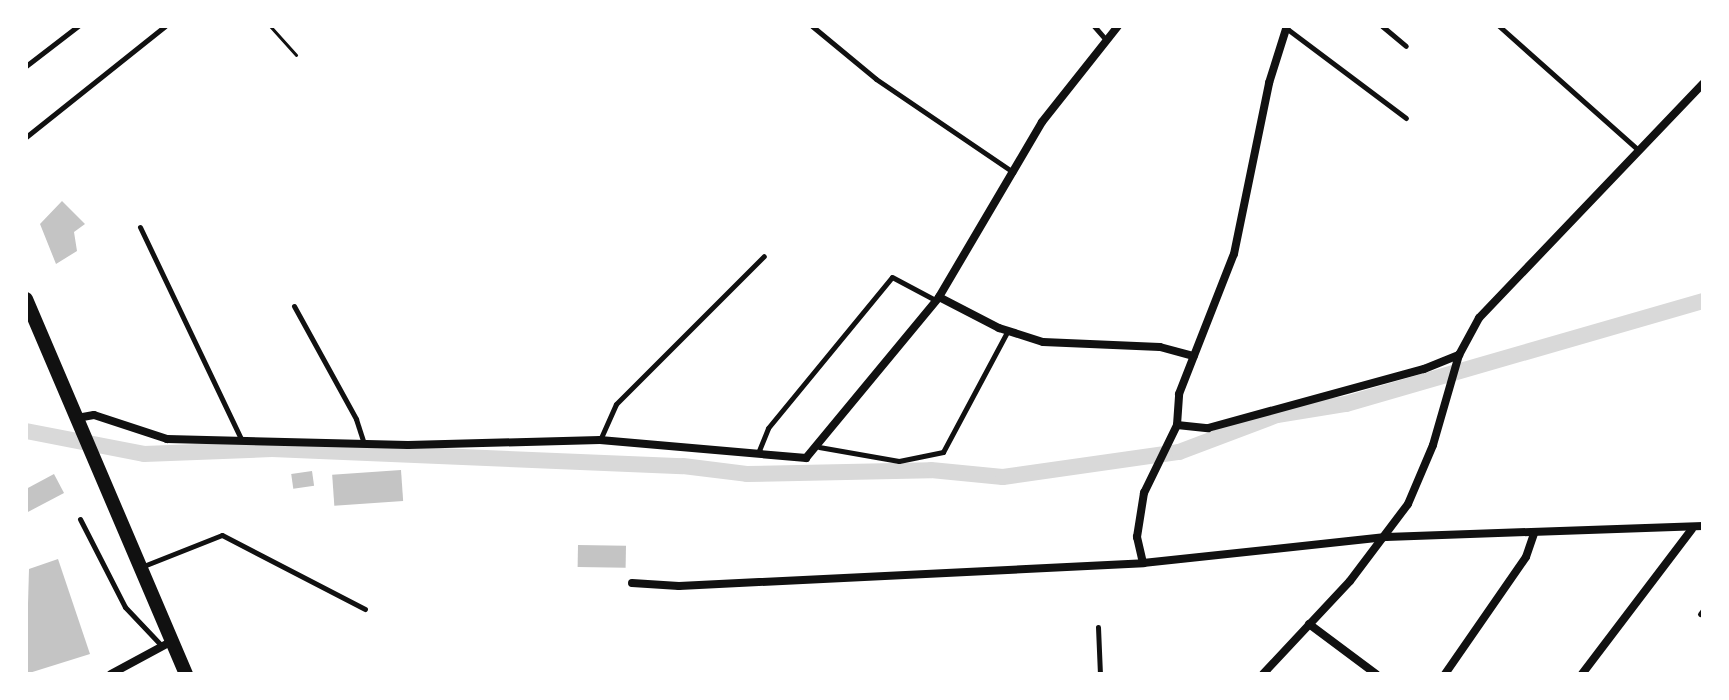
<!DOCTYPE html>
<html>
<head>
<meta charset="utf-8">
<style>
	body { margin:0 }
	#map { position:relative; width:1729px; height:700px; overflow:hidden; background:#fff; font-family:Inter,sans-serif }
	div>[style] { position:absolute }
	.canal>* { height:16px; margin:-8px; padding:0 8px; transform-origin:8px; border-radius:8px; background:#d9d9d9 }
	.building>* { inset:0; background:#c4c4c4; transform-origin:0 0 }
	.path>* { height:3px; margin:-1.5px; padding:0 1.5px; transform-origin:1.5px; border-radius:1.5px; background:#111 }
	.service>* { height:5px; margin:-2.5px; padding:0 2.5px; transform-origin:2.5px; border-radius:2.5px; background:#111 }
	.minor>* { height:8px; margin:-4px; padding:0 4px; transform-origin:4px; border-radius:4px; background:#111 }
	.primary>* { height:14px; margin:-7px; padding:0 7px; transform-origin:7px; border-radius:7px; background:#111 }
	span { translate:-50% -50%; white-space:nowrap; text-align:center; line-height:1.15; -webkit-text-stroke:8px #fff; paint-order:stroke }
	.frame { position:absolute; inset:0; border:28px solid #fff; pointer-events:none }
</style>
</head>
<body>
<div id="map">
	<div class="canal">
		<div style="left:26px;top:431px;width:120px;rotate:11deg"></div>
		<div style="left:144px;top:454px;width:128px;rotate:-2.2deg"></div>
		<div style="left:272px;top:449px;width:411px;rotate:2.4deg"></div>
		<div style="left:683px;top:466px;width:64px;rotate:7.1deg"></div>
		<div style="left:747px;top:474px;width:184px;rotate:-1.2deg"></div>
		<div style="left:931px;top:470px;width:72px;rotate:5.6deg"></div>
		<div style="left:1003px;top:477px;width:178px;rotate:-8.1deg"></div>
		<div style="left:1179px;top:452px;width:105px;rotate:-20.7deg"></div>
		<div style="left:1277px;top:415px;width:70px;rotate:-9.1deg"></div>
		<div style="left:1346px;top:404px;width:372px;rotate:-16.1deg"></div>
	</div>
	<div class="building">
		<div style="clip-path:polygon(62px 201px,85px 224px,74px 232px,77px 251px,56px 264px,40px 224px)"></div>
		<div style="left:401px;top:470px;width:31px;height:69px;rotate:86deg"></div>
		<div style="left:312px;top:471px;width:15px;height:21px;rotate:82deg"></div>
		<div style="clip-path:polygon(54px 474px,64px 493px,26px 513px,26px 489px)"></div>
		<div style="left:578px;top:545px;width:48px;height:22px;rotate:1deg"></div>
		<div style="clip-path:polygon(58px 559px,90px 654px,26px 674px,29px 569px)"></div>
	</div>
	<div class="path">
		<div style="left:270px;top:26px;width:39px;rotate:48deg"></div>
	</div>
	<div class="service">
		<div style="left:812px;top:26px;width:83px;rotate:39.6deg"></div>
		<div style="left:876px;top:79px;width:166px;rotate:34.2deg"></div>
		<div style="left:1094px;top:26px;width:18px;rotate:49deg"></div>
		<div style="left:1382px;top:26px;width:31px;rotate:40deg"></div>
		<div style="left:1499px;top:26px;width:186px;rotate:41.7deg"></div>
		<div style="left:1286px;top:28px;width:150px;rotate:36.9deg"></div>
		<div style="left:26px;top:66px;width:66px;rotate:-37.6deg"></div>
		<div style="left:26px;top:137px;width:178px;rotate:-38.6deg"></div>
		<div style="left:140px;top:227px;width:235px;rotate:64.5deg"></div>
		<div style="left:294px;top:306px;width:129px;rotate:61.2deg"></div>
		<div style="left:356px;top:419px;width:25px;rotate:72deg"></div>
		<div style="left:600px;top:440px;width:39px;rotate:-66deg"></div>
		<div style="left:616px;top:404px;width:209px;rotate:-45deg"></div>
		<div style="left:819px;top:447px;width:81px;rotate:9.9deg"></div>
		<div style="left:899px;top:461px;width:45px;rotate:-11.6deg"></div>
		<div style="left:943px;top:452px;width:136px;rotate:-61.9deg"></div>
		<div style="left:758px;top:453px;width:27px;rotate:-68deg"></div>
		<div style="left:768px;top:428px;width:195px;rotate:-50.6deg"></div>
		<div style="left:892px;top:277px;width:49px;rotate:28.1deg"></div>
		<div style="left:80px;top:519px;width:99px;rotate:62.9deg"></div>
		<div style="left:125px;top:607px;width:54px;rotate:46.5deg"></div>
		<div style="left:141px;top:567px;width:87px;rotate:-21.6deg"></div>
		<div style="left:222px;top:535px;width:161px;rotate:27.4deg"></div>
		<div style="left:1700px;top:614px;width:5px;rotate:-53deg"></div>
		<div style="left:1098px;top:627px;width:47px;rotate:87.6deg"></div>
	</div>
	<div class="minor">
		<div style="left:939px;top:297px;width:68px;rotate:27.3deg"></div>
		<div style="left:999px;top:328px;width:46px;rotate:17.7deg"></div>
		<div style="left:1043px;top:342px;width:117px;rotate:2.4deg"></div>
		<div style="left:1160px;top:347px;width:35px;rotate:15deg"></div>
		<div style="left:77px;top:418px;width:17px;rotate:-10deg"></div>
		<div style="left:94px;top:415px;width:77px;rotate:18.2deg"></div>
		<div style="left:167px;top:439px;width:241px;rotate:1.4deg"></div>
		<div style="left:408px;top:445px;width:192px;rotate:-1.5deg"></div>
		<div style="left:600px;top:440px;width:207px;rotate:5deg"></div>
		<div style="left:806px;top:458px;width:209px;rotate:-50.4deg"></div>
		<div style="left:939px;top:297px;width:203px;rotate:-59.5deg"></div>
		<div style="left:1042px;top:122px;width:122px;rotate:-51.6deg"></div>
		<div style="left:1177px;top:425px;width:31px;rotate:6deg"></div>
		<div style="left:1208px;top:428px;width:224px;rotate:-15.3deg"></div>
		<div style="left:1424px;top:369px;width:38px;rotate:-22deg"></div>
		<div style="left:1143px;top:563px;width:27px;rotate:-103deg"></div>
		<div style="left:1137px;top:537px;width:45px;rotate:-81deg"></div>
		<div style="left:1144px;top:493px;width:76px;rotate:-64.1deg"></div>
		<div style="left:1177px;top:425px;width:31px;rotate:-86deg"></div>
		<div style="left:1179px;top:394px;width:150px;rotate:-68.6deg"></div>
		<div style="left:1234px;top:254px;width:175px;rotate:-78.4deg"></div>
		<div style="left:1269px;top:83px;width:60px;rotate:-72.5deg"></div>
		<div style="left:632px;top:583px;width:47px;rotate:3.7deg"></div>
		<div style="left:679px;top:586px;width:465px;rotate:-2.8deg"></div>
		<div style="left:1143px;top:563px;width:244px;rotate:-6.1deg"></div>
		<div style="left:1386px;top:537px;width:317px;rotate:-2deg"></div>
		<div style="left:1309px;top:624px;width:84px;rotate:36.7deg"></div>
		<div style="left:111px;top:674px;width:69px;rotate:-28.4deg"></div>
		<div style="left:1263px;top:674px;width:127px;rotate:-46.9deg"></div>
		<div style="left:1350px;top:581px;width:96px;rotate:-53deg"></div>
		<div style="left:1408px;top:504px;width:64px;rotate:-67deg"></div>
		<div style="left:1433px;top:445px;width:94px;rotate:-73.9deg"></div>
		<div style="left:1459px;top:355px;width:42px;rotate:-61.6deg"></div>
		<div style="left:1479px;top:318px;width:324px;rotate:-46.3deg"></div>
		<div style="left:1445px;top:674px;width:142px;rotate:-55.3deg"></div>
		<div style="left:1526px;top:557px;width:24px;rotate:-71deg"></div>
		<div style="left:1582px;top:674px;width:182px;rotate:-52.8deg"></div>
	</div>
	<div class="primary">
		<div style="left:26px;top:299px;width:408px;rotate:66.9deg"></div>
	</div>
	<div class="frame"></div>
</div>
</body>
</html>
